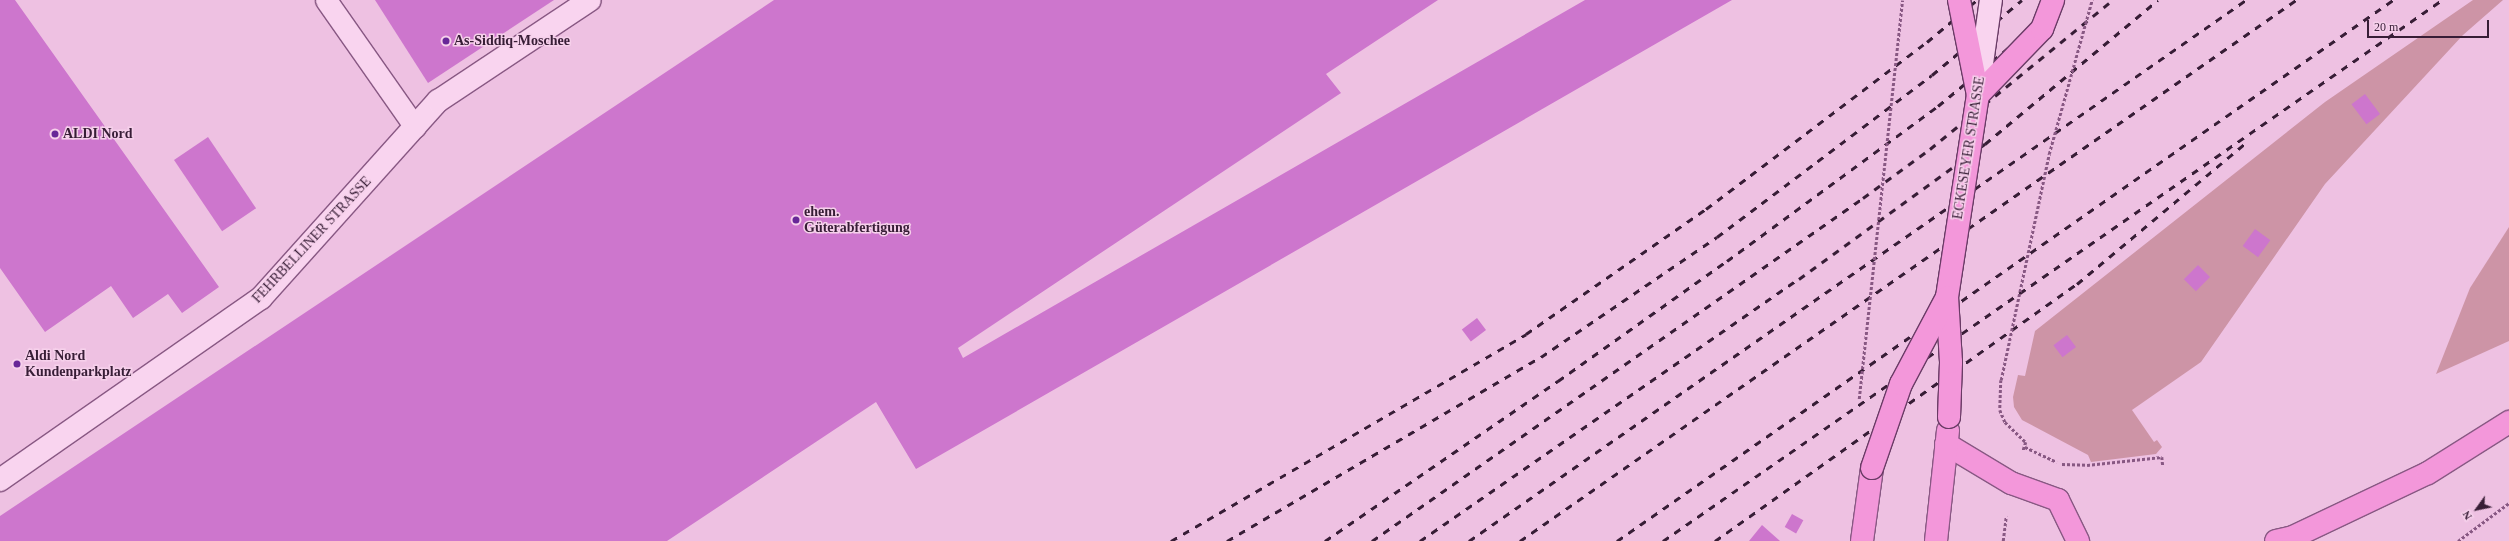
<!DOCTYPE html>
<html>
<head>
<meta charset="utf-8">
<style>
	body { margin:0 }
	#map { position:relative; width:2509px; height:541px; overflow:hidden; background:#eec1e2; font-family:"Times New Roman",serif }
	div>[style] { position:absolute }
	.green>* { inset:0; background:#cd94a6 }
	.building>* { inset:0; background:#cd76cd; transform-origin:0 0 }
	.path>* { height:2.5px; margin-top:-1.25px; transform-origin:0; background:repeating-linear-gradient(90deg,#885883 0 3px,transparent 0 5px) }
	.roads { filter:drop-shadow(1px 0 #885883) drop-shadow(-1px 0 #885883) drop-shadow(0 1px #885883) drop-shadow(0 -1px #885883) }
	.lane>* { height:21px; margin:-10.5px; padding:0 10.5px; transform-origin:10.5px; border-radius:10.5px; background:#f9d4ef }
	.street>* { height:22px; margin:-11px; padding:0 11px; transform-origin:11px; border-radius:11px; background:#f9d4ef }
	.primary>* { height:22px; margin:-11px; padding:0 11px; transform-origin:11px; border-radius:11px; background:#f397da }
	.rail>* { height:3px; margin-top:-1.5px; transform-origin:0; background:repeating-linear-gradient(90deg,#371d36 0 7px,transparent 0 14px) }
	.path-bridge>* { height:2.5px; margin-top:-1.25px; transform-origin:0; background:repeating-linear-gradient(90deg,#885883 0 3px,transparent 0 5px) }
	.bridges { filter:drop-shadow(1px 0 #6a3b66) drop-shadow(-1px 0 #6a3b66) drop-shadow(0 1px #6a3b66) drop-shadow(0 -1px #6a3b66) }
	.secondary-bridge>* { height:22px; margin:-11px; padding:0 11px; transform-origin:11px; border-radius:11px; background:#f9d4ef }
	.primary-bridge>* { height:22px; margin:-11px; padding:0 11px; transform-origin:11px; border-radius:11px; background:#f397da }
	.dots>* { width:11px; height:11px; translate:-50% -50%; box-sizing:border-box; border:2px solid #f6d0eb; border-radius:50% }
	span { translate:-50% -50%; white-space:nowrap; text-align:center; line-height:1.15; -webkit-text-stroke:3px #f6d0eb; paint-order:stroke }
	.poi-label { font-size:14px; color:#371d36; font-weight:700 }
	.left { translate:0 -50%; text-align:left }
	.street-label { font-size:14px; color:#371d36 }
	.north { position:absolute; left:2457px; top:489px; width:40px; height:40px; -webkit-text-stroke:3px #f6d0eb; paint-order:stroke; rotate:237deg; font-size:11px; font-weight:700; line-height:16px; text-align:center; color:#371d36 }
	.north::after { content:''; display:block; margin:auto; width:14px; height:18px; background:#371d36; clip-path:polygon(50% 0,100% 100%,50% 72%,0 100%) }
	.scale { position:absolute; left:2367px; top:20px; width:122px; height:18px; box-sizing:border-box; border:2px solid #371d36; border-top:0; padding-left:5px; font-size:12px; line-height:14px; white-space:nowrap; color:#371d36; -webkit-text-stroke:3px #f6d0eb; paint-order:stroke }
</style>
</head>
<body>
<div id="map">
	<div class="green">
		<div style="clip-path:polygon(2473px 0,2503px 0,2463px 35px,2325px 184px,2201px 362px,2132px 410px,2154px 442px,2157px 440px,2162px 447px,2156px 454px,2091px 462px,2088px 455px,2022px 420px,2014px 407px,2013px 397px,2018px 375px,2025px 376px,2035px 331px,2325px 102px)"></div>
		<div style="clip-path:polygon(2509px 227px,2509px 341px,2436px 374px,2470px 288px)"></div>
	</div>
	<div class="building">
		<div style="clip-path:polygon(0 0,15px 0,219px 287px,182px 313px,168px 294px,133px 318px,111px 286px,45px 332px,0 268px)"></div>
		<div style="clip-path:polygon(375px 0,554px 0,428px 83px)"></div>
		<div style="clip-path:polygon(774px 0,1438px 0,1326px 74px,1341px 93px,958px 348px,963px 358px,1585px 0,1732px 0,916px 469px,876px 402px,667px 541px,0 541px,0 516px)"></div>
		<div style="left:2365px;top:94px;width:25px;height:17px;rotate:53deg"></div>
		<div style="left:208px;top:137px;width:86px;height:41px;rotate:56deg"></div>
		<div style="left:2255px;top:229px;width:19px;height:21px;rotate:36deg"></div>
		<div style="left:2198px;top:265px;width:17px;height:20px;rotate:45deg"></div>
		<div style="left:1477px;top:318px;width:15px;height:19px;rotate:53deg"></div>
		<div style="left:2067px;top:335px;width:15px;height:17px;rotate:53deg"></div>
		<div style="left:1792px;top:514px;width:13px;height:15px;rotate:29deg"></div>
		<div style="clip-path:polygon(1762px 525px,1780px 541px,1749px 541px)"></div>
	</div>
	<div class="path">
		<div style="left:2001px;top:380px;width:30px;rotate:92deg"></div>
		<div style="left:2000px;top:410px;width:13px;rotate:67deg"></div>
		<div style="left:2005px;top:422px;width:29px;rotate:44deg"></div>
		<div style="left:2026px;top:442px;width:9px;rotate:108deg"></div>
		<div style="left:2025px;top:447px;width:35px;rotate:25deg"></div>
		<div style="left:2062px;top:464px;width:25px;rotate:2deg"></div>
		<div style="left:2087px;top:465px;width:75px;rotate:-6.1deg"></div>
		<div style="left:2162px;top:457px;width:9px;rotate:84deg"></div>
		<div style="left:2003px;top:541px;width:25px;rotate:-83deg"></div>
		<div style="left:2458px;top:541px;width:64px;rotate:-36.7deg"></div>
	</div>
	<div class="roads">
		<div class="lane">
			<div style="left:326px;top:0;width:155px;rotate:55deg"></div>
		</div>
		<div class="street">
			<div style="left:0;top:480px;width:318px;rotate:-34.9deg"></div>
			<div style="left:261px;top:298px;width:265px;rotate:-48.1deg"></div>
			<div style="left:438px;top:101px;width:182px;rotate:-33.6deg"></div>
		</div>
		<div class="primary">
			<div style="left:1946px;top:444px;width:76px;rotate:31deg"></div>
			<div style="left:2011px;top:483px;width:50px;rotate:19.9deg"></div>
			<div style="left:2058px;top:500px;width:46px;rotate:64deg"></div>
			<div style="left:1862px;top:541px;width:74px;rotate:-82.2deg"></div>
			<div style="left:1936px;top:541px;width:111px;rotate:-83.8deg"></div>
			<div style="left:2276px;top:541px;width:17px;rotate:-13deg"></div>
			<div style="left:2293px;top:537px;width:149px;rotate:-25.4deg"></div>
			<div style="left:2428px;top:473px;width:96px;rotate:-32.2deg"></div>
		</div>
	</div>
	<div class="rail">
		<div style="left:1171px;top:541px;width:411px;rotate:-30.2deg"></div>
		<div style="left:1526px;top:334px;width:219px;rotate:-34.8deg"></div>
		<div style="left:1706px;top:209px;width:277px;rotate:-37.1deg"></div>
		<div style="left:1927px;top:42px;width:65px;rotate:-40deg"></div>
		<div style="left:1227px;top:541px;width:364px;rotate:-30.4deg"></div>
		<div style="left:1541px;top:357px;width:213px;rotate:-34.3deg"></div>
		<div style="left:1717px;top:237px;width:269px;rotate:-37deg"></div>
		<div style="left:1932px;top:75px;width:117px;rotate:-39.8deg"></div>
		<div style="left:1325px;top:541px;width:283px;rotate:-34.5deg"></div>
		<div style="left:1558px;top:381px;width:207px;rotate:-35.4deg"></div>
		<div style="left:1727px;top:261px;width:262px;rotate:-36.3deg"></div>
		<div style="left:1938px;top:106px;width:166px;rotate:-39.6deg"></div>
		<div style="left:1372px;top:541px;width:599px;rotate:-34.94deg"></div>
		<div style="left:1863px;top:198px;width:83px;rotate:-36.2deg"></div>
		<div style="left:1930px;top:149px;width:236px;rotate:-39.2deg"></div>
		<div style="left:1420px;top:541px;width:461px;rotate:-34.7deg"></div>
		<div style="left:1799px;top:279px;width:230px;rotate:-36deg"></div>
		<div style="left:1985px;top:144px;width:225px;rotate:-39.8deg"></div>
		<div style="left:1469px;top:541px;width:947px;rotate:-34.85deg"></div>
		<div style="left:1520px;top:541px;width:946px;rotate:-34.88deg"></div>
		<div style="left:1617px;top:541px;width:946px;rotate:-34.88deg"></div>
		<div style="left:1663px;top:541px;width:948px;rotate:-34.78deg"></div>
		<div style="left:1715px;top:541px;width:444px;rotate:-35.4deg"></div>
		<div style="left:2077px;top:284px;width:222px;rotate:-39.9deg"></div>
	</div>
	<div class="path-bridge">
		<div style="left:2001px;top:380px;width:231px;rotate:-78deg"></div>
		<div style="left:2049px;top:154px;width:160px;rotate:-74.4deg"></div>
		<div style="left:1859px;top:399px;width:401px;rotate:-83.8deg"></div>
	</div>
	<div class="bridges">
		<div class="secondary-bridge">
			<div style="left:1978px;top:92px;width:93px;rotate:-82deg"></div>
		</div>
		<div class="primary-bridge">
			<div style="left:1978px;top:95px;width:92px;rotate:-45.9deg"></div>
			<div style="left:2042px;top:29px;width:31px;rotate:-69deg"></div>
			<div style="left:1949px;top:417px;width:55px;rotate:-87.9deg"></div>
			<div style="left:1951px;top:362px;width:65px;rotate:-93.5deg"></div>
			<div style="left:1947px;top:297px;width:204px;rotate:-81.3deg"></div>
			<div style="left:1978px;top:95px;width:97px;rotate:-101.3deg"></div>
			<div style="left:1872px;top:468px;width:89px;rotate:-71deg"></div>
			<div style="left:1901px;top:384px;width:98px;rotate:-62.1deg"></div>
		</div>
	</div>
	<div class="dots">
		<div style="left:446px;top:41px;background:#682798"></div>
		<div style="left:55px;top:134px;background:#682798"></div>
		<div style="left:796px;top:220px;background:#682798"></div>
		<div style="left:17px;top:364px;background:#682798"></div>
	</div>
	<div class="poi-label">
		<span class="left" style="left:454px;top:41px">As-Siddiq-Moschee</span>
		<span class="left" style="left:63px;top:134px">ALDI Nord</span>
		<span class="left" style="left:804px;top:220px">ehem.<br>Güterabfertigung</span>
		<span class="left" style="left:25px;top:364px">Aldi Nord<br>Kundenparkplatz</span>
	</div>
	<div class="street-label">
		<span style="left:1969px;top:148px;rotate:-81deg">ECKESEYER STRASSE</span>
		<span style="left:312px;top:240px;rotate:-47deg">FEHRBELLINER STRASSE</span>
	</div>
	<div class="north">N</div>
	<div class="scale">20 m</div>
</div>
</body>
</html>
